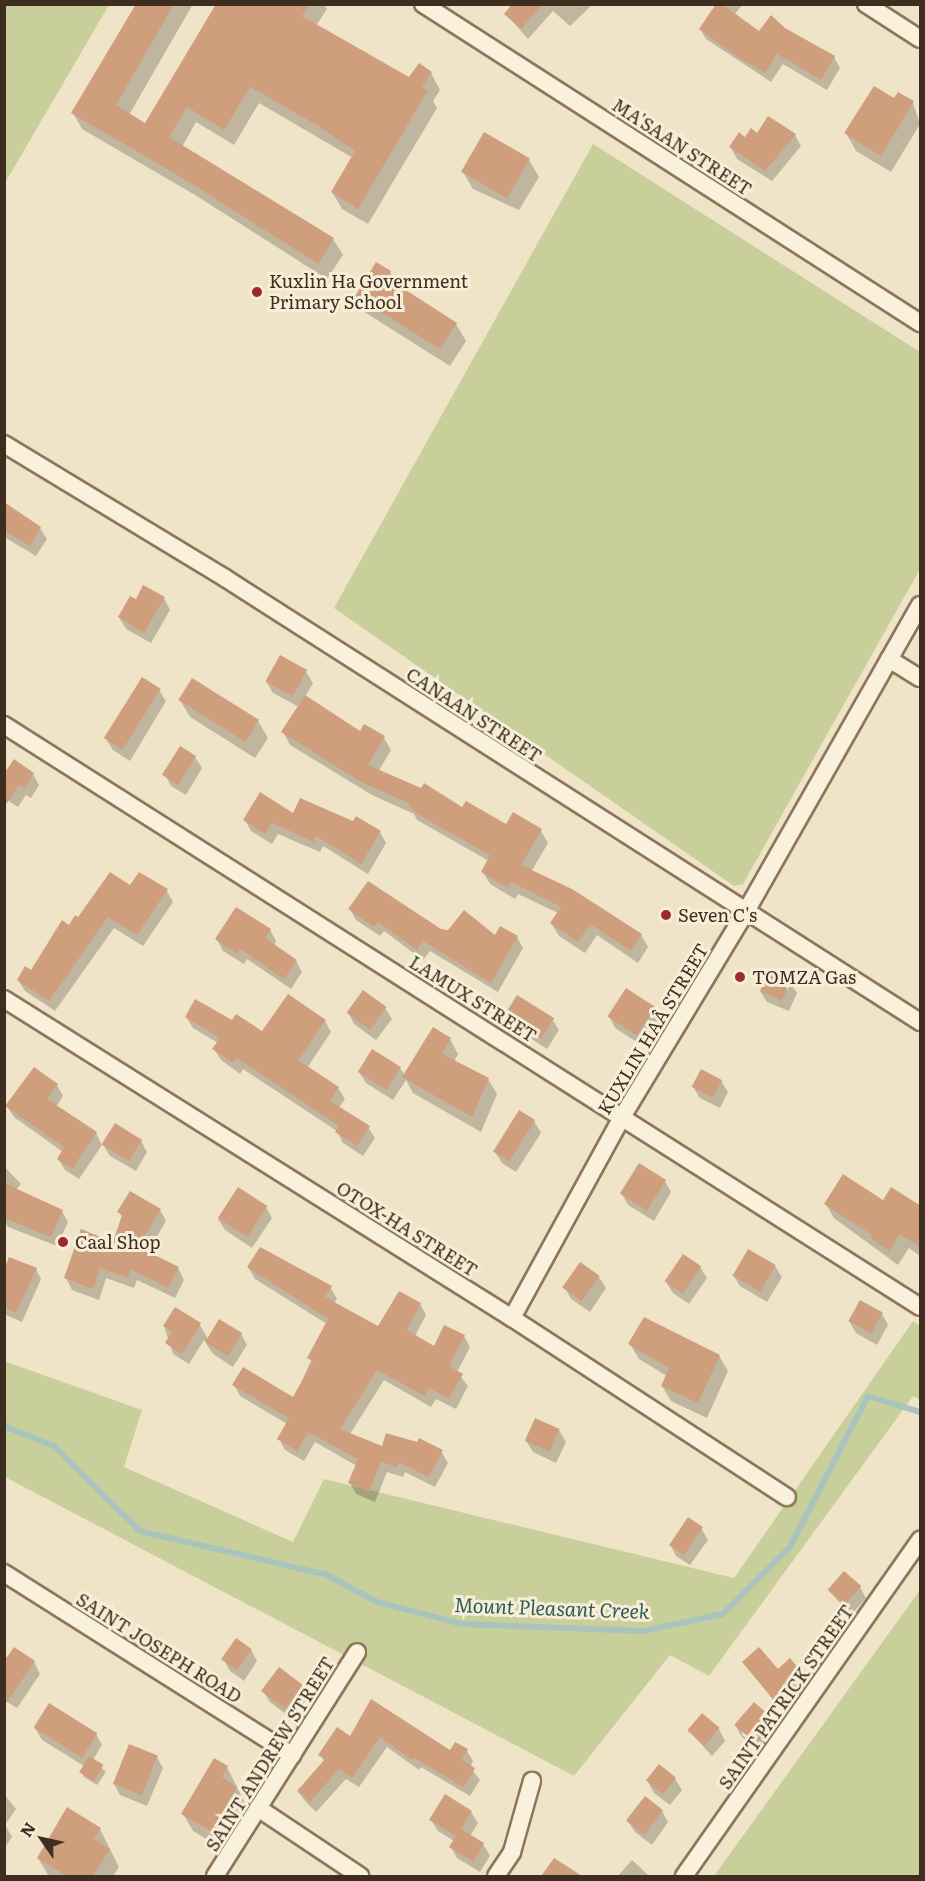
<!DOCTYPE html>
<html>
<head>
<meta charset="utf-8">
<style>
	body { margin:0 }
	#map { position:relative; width:925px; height:1881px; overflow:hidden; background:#f0e4c8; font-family:Literata,serif }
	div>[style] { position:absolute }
	.green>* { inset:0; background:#c9cf9b }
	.shadow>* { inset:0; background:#0003 }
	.stream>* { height:6px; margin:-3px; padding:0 3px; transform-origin:3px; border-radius:3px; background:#a9c4bc }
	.building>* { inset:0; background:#cf9f7d; transform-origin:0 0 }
	.roads { filter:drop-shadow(2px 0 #8d765c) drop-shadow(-2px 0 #8d765c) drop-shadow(0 2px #8d765c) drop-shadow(0 -2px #8d765c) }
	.minor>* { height:16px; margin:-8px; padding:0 8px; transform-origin:8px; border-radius:8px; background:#faf1dc }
	.dots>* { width:16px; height:16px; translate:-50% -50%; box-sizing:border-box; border:3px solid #f7eed8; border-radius:50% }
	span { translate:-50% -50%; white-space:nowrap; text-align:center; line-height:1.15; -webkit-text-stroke:6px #f7eed8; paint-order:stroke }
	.street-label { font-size:18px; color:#3d2e20 }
	.poi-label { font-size:18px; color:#3d2e20 }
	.left { translate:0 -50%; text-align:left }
	.water-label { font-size:20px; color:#2f5d5a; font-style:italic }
	.frame { position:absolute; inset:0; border:6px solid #3d2e20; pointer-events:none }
	.north { position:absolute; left:12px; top:1809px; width:60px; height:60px; -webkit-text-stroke:4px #f7eed8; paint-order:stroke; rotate:304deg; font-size:16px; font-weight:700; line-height:24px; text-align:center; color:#3d2e20 }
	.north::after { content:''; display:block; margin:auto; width:21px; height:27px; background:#3d2e20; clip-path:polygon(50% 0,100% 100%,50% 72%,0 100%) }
</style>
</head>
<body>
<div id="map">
	<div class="green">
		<div style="clip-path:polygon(5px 4px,109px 5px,5px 183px,4px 5px)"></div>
		<div style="clip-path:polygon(593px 144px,920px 352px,920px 569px,743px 884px,734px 886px,334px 608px)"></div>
		<div style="clip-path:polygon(913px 1321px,920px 1326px,920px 1400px,913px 1396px,709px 1676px,670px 1655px,574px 1776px,5px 1477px,4px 1361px,142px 1410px,124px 1467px,293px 1542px,324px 1479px,734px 1578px)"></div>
		<div style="clip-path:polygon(920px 1590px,920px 1876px,714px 1876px)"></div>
	</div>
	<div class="shadow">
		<div style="clip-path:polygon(137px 4px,193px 4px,129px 115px,146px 125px,218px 4px,324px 4px,327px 9px,316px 26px,410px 79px,431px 73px,440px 90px,433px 101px,437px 108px,368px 224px,342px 209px,332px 192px,353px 158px,259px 103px,234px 145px,196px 122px,182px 147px,333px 239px,343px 255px,327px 279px,195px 195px,82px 129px,73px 113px)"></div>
		<div style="clip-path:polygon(510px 4px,589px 4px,590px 7px,570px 26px,553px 11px,528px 39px,506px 14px,512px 7px)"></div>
		<div style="clip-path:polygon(718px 4px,743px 4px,734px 15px,759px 33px,785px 29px,834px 57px,840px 68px,827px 90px,783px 64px,771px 82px,706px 39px,700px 29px)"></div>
		<div style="clip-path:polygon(899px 94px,913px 103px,920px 124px,891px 172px,856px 151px,846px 133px)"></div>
		<div style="clip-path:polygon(795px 135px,801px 146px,772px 181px,737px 159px,731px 148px,746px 139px)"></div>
		<div style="clip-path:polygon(529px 160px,539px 177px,519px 210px,473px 189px,463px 172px)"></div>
		<div style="clip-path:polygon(390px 272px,398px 287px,456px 324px,466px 341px,450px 366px,366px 313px,357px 296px)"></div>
		<div style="clip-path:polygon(4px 507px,40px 528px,47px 539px,36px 556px,4px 537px)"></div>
		<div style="clip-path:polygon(164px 598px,170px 610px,151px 643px,126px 629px,119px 617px,136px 601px)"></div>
		<div style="clip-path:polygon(280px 657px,306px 672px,313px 683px,305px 697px,361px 733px,384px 738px,391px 750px,378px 772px,507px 826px,541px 831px,548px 843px,531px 872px,641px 935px,648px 947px,638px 963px,597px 935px,585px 953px,559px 936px,551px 923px,558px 913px,518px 894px,515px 899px,490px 884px,483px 872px,489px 861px,417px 820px,414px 814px,372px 795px,290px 745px,283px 732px,299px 707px,273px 693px,266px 681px)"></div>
		<div style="clip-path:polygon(159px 690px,166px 701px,130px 761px,113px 750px,106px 739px)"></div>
		<div style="clip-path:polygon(180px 700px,258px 721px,268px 738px,255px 758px,190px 717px)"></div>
		<div style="clip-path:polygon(195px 757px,202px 768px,186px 795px,171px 786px,165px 775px)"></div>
		<div style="clip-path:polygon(4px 769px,33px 774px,39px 785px,31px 798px,26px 795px,18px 807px,4px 798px)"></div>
		<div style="clip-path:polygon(294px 815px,380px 832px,386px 843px,368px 874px,323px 846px,320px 852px,278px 834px,272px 844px,251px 831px,245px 820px)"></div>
		<div style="clip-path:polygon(131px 887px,167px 891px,173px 902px,143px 946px,114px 928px,55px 1011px,25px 991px,18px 980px,31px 972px,69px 927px)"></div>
		<div style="clip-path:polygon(350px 909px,441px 930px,517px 937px,523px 948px,498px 992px,430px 951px,423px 960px,384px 931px,380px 936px,356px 920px)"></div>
		<div style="clip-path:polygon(270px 930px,276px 941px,274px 946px,296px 961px,302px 972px,291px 989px,247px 959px,244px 964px,223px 951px,217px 939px)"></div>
		<div style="clip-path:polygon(790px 982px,797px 993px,789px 1011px,767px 1002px,760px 991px)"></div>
		<div style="clip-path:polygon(385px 1008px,392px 1019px,376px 1040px,354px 1024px,348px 1012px)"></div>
		<div style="clip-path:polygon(654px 1008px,660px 1020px,643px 1046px,615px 1028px,609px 1016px)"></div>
		<div style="clip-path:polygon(506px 1015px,552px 1019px,559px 1030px,547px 1049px,512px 1026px)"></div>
		<div style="clip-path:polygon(186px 1017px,233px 1021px,262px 1033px,325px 1021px,331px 1032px,307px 1068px,338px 1088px,345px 1099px,339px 1108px,368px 1127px,375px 1138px,363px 1156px,343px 1143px,337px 1131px,243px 1069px,240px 1074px,221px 1060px,214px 1049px,218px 1043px,193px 1028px)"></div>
		<div style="clip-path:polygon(450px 1039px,458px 1054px,454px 1062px,488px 1079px,497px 1094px,481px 1132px,413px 1093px,406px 1080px,393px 1100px,366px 1083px,359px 1072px,400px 1068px,405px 1076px)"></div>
		<div style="clip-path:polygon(721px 1081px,728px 1092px,720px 1108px,700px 1098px,693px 1087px)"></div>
		<div style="clip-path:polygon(57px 1085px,63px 1096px,56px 1107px,96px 1133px,102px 1145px,79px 1179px,65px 1170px,58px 1159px,63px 1152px,14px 1117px,7px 1106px)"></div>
		<div style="clip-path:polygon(520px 1112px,534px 1121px,541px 1133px,516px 1172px,502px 1163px,495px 1152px)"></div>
		<div style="clip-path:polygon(141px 1141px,147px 1152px,136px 1171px,110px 1156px,103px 1145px)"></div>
		<div style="clip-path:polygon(4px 1166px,21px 1184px,16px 1190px,62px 1211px,68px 1222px,57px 1246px,8px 1227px,4px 1220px)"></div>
		<div style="clip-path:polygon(665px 1181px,671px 1192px,654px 1221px,628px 1205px,622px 1194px)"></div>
		<div style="clip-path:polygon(883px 1202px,920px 1208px,920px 1256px,909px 1248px,898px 1265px,834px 1218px,826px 1204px)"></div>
		<div style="clip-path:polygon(266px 1207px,272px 1218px,252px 1248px,225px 1230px,218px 1219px)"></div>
		<div style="clip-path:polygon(160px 1210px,166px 1221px,147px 1254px,178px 1268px,184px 1280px,175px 1298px,137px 1280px,134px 1288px,106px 1278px,99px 1300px,72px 1290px,66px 1278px,113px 1244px,123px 1218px,119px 1212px)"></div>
		<div style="clip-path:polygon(775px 1266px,782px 1277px,767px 1302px,740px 1286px,733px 1275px)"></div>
		<div style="clip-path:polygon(248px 1267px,331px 1288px,337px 1299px,334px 1303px,378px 1328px,420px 1304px,426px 1315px,415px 1336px,435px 1348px,464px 1336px,470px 1347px,457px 1372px,468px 1386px,456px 1409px,436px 1399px,431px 1407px,384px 1380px,350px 1434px,383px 1448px,441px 1451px,448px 1463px,435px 1487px,405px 1472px,403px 1477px,387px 1472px,375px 1502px,356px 1494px,350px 1483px,357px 1466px,315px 1442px,304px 1461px,285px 1450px,279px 1439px,287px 1424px,240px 1396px,234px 1385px,294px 1399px,327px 1324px,255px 1279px)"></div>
		<div style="clip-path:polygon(700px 1267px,707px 1278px,689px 1304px,673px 1293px,666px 1282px)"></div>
		<div style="clip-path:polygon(36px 1269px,41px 1279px,22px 1322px,4px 1314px,4px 1270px)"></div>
		<div style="clip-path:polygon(599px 1277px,606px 1288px,590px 1312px,571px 1299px,565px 1288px)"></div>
		<div style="clip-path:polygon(175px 1309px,200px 1325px,208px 1339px,241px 1334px,247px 1345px,233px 1367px,213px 1354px,204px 1340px,189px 1364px,173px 1354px,164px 1326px)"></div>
		<div style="clip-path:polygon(882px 1314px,888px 1325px,877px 1345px,856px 1333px,849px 1321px)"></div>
		<div style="clip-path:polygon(630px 1344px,719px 1356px,728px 1371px,707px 1418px,671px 1401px,662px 1386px,667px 1376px,639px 1359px)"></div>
		<div style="clip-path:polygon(559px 1430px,566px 1442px,556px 1463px,533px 1452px,526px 1441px)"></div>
		<div style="clip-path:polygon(701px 1528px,708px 1540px,690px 1565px,676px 1556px,670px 1544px)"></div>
		<div style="clip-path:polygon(860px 1587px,866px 1598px,851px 1615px,829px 1591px)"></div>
		<div style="clip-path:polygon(251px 1650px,257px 1661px,244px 1681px,230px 1671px,224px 1660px)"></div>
		<div style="clip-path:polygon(790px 1661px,808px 1685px,780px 1709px,744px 1662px,778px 1672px)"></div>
		<div style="clip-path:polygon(34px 1662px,40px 1674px,17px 1708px,4px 1700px)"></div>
		<div style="clip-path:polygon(301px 1686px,308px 1697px,292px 1719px,270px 1702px,263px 1691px)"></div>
		<div style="clip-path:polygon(371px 1701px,450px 1752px,455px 1744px,467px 1751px,473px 1761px,470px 1767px,480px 1780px,470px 1796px,421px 1767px,419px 1770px,387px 1747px,359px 1787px,346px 1779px,316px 1812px,305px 1801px,298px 1791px,324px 1761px,320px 1755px,350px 1738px)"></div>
		<div style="clip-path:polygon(evenodd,776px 1723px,782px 1734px,764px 1755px,742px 1737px,735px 1725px,776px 1723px,742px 1731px,764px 1749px,762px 1751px,742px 1735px,742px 1731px)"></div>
		<div style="clip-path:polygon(35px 1728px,96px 1734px,102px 1745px,93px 1760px,106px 1772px,97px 1785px,84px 1777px,81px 1772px,84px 1766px,42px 1740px)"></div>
		<div style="clip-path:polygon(719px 1729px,725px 1741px,712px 1756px,689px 1731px)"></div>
		<div style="clip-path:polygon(157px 1757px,163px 1768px,147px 1806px,120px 1795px,114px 1784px)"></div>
		<div style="clip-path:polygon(227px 1767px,246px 1805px,221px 1848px,193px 1831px,183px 1814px)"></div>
		<div style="clip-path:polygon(675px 1779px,682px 1790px,670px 1805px,654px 1793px,648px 1782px)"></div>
		<div style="clip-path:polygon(4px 1794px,16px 1809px,5px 1825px,12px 1837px,4px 1849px)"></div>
		<div style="clip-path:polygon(662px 1811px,668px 1822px,652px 1845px,635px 1832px,628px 1821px)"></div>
		<div style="clip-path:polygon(471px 1812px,478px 1823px,470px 1836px,483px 1844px,490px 1856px,480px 1872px,457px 1858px,451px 1847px,454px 1841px,438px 1831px,431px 1820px)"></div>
		<div style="clip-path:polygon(100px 1829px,119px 1867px,113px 1876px,48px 1875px,38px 1858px)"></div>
		<div style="clip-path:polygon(632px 1860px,646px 1873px,649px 1876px,618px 1876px)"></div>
	</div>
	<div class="stream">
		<div style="left:4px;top:1426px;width:54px;rotate:21.8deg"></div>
		<div style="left:54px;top:1446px;width:121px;rotate:44.7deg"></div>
		<div style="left:140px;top:1531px;width:192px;rotate:13.2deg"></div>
		<div style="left:327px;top:1575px;width:57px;rotate:28.4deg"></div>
		<div style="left:377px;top:1602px;width:88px;rotate:14.5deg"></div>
		<div style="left:462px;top:1624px;width:181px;rotate:2.2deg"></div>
		<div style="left:643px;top:1631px;width:82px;rotate:-12deg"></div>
		<div style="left:723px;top:1614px;width:95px;rotate:-45deg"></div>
		<div style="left:790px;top:1547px;width:170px;rotate:-62.7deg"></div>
		<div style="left:868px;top:1396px;width:54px;rotate:17.1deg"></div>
	</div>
	<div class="building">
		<div style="clip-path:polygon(136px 4px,174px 4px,116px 105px,145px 123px,216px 4px,310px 4px,302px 16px,409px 77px,419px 63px,432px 72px,422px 87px,428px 90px,358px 209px,331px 192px,355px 151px,315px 124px,250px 87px,224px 130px,187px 107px,169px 137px,334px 238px,318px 264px,184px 179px,71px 113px)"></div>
		<div style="clip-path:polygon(512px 4px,543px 4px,521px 29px,504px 14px)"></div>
		<div style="clip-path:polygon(716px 4px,722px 4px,759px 31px,771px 15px,785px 28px,835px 56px,821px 80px,777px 54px,765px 73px,736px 56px,699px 29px)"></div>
		<div style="clip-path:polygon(874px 86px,894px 98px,898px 92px,914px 101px,881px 156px,844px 133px)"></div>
		<div style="clip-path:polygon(768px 116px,796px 134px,765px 171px,729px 147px,739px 132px,745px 137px,751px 128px,757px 133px)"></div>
		<div style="left:484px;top:132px;width:53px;height:46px;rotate:30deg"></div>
		<div style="clip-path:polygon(376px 262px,391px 271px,387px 278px,457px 323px,440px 349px,355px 296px)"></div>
		<div style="clip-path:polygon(4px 502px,41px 527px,30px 546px,4px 531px)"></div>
		<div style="clip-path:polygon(143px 585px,165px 597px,144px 633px,118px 617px,130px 596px,136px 599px)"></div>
		<div style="left:280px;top:655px;width:31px;height:30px;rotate:29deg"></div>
		<div style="left:142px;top:677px;width:22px;height:72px;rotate:32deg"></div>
		<div style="left:192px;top:678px;width:79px;height:26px;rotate:32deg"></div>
		<div style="clip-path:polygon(305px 695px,360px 731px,364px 724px,385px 736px,368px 765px,421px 788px,424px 783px,462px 807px,466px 801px,506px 824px,513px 812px,542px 829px,521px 865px,572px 889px,642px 934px,631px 951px,590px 924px,578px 942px,550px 923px,561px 907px,511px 882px,508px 888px,481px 872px,490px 855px,426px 819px,409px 807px,411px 804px,363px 783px,281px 732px)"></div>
		<div style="left:180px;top:746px;width:19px;height:34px;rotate:32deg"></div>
		<div style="clip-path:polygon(14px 759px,34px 773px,24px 788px,19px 785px,4px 807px,4px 774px)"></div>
		<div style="clip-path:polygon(260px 792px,293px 813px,300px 798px,353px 821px,356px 816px,381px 831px,361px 864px,316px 836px,314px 842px,272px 823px,265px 834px,243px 820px)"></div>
		<div style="clip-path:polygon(110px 872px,130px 885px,139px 872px,168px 889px,137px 935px,108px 917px,49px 1001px,17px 980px,25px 966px,31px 970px,62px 920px,69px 925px,75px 915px,78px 917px)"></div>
		<div style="clip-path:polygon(368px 881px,441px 929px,448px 930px,464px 910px,495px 935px,500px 926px,518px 936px,491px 983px,423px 941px,417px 950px,378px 922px,374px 927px,348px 909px)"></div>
		<div style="clip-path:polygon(236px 907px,271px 929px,265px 938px,297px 960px,284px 979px,240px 949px,237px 954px,215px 939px)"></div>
		<div style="left:769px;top:971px;width:24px;height:22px;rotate:24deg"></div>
		<div style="left:626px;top:988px;width:35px;height:34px;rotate:33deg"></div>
		<div style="left:363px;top:990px;width:29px;height:28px;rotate:36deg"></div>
		<div style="clip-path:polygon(288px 994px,326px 1020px,298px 1060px,339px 1087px,330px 1101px,370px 1126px,357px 1146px,335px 1132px,339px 1126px,237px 1058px,233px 1063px,212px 1049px,220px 1038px,185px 1017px,195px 999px,232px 1020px,236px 1014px,262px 1031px)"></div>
		<div style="left:517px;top:995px;width:44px;height:24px;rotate:32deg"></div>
		<div style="clip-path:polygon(433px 1027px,451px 1038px,442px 1054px,489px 1078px,472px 1117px,402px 1077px)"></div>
		<div style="left:372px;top:1049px;width:34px;height:27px;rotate:32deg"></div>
		<div style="clip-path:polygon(34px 1067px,58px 1084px,47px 1099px,97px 1132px,72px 1169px,57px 1159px,64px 1147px,5px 1106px)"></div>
		<div style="left:701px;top:1069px;width:24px;height:20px;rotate:28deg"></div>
		<div style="left:519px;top:1110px;width:19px;height:49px;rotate:32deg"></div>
		<div style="left:115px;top:1123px;width:32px;height:25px;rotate:32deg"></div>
		<div style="left:639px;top:1163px;width:32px;height:36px;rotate:32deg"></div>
		<div style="clip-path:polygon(843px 1174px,883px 1200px,891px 1187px,921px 1206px,921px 1248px,900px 1234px,889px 1251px,870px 1238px,872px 1235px,824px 1204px)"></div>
		<div style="clip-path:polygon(4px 1183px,63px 1210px,51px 1237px,4px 1218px)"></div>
		<div style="left:238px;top:1187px;width:35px;height:37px;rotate:33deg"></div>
		<div style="clip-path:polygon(130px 1191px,161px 1209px,138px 1247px,179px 1267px,168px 1288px,130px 1269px,128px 1278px,100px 1268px,93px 1289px,64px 1278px,81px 1229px,113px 1242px,122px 1215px,117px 1212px)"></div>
		<div style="clip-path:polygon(260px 1247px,332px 1286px,325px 1297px,378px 1326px,399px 1291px,421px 1303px,407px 1330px,434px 1346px,444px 1325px,465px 1335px,449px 1366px,463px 1374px,449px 1399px,429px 1388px,425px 1396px,377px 1370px,340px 1429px,382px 1446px,386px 1433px,417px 1442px,419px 1438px,443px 1450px,429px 1477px,399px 1462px,397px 1467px,381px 1462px,369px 1492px,348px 1483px,358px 1459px,308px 1432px,297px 1451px,277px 1439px,289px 1418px,232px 1385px,243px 1367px,293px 1397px,313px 1361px,307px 1358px,328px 1319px,247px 1267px)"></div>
		<div style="left:748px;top:1249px;width:32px;height:31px;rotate:30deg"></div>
		<div style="left:683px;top:1254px;width:22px;height:33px;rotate:34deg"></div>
		<div style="clip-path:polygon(9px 1257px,37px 1268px,16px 1313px,4px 1307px,4px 1269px)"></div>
		<div style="left:580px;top:1262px;width:24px;height:31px;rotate:35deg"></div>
		<div style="left:860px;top:1300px;width:26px;height:24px;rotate:29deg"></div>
		<div style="clip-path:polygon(175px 1307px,201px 1323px,182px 1354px,165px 1343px,172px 1332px,163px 1326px)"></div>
		<div style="clip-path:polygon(644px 1317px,720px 1355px,698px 1403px,661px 1386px,669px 1368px,628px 1344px)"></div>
		<div style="left:219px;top:1319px;width:27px;height:27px;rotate:31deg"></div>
		<div style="left:535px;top:1418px;width:27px;height:25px;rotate:24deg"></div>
		<div style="left:688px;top:1517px;width:18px;height:34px;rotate:34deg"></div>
		<div style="left:844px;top:1571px;width:23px;height:25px;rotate:41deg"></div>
		<div style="left:236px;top:1638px;width:19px;height:26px;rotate:35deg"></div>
		<div style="clip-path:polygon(14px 1647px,35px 1661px,4px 1706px,4px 1661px)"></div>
		<div style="clip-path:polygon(759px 1647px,778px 1669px,790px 1658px,802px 1673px,773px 1699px,742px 1662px)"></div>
		<div style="left:279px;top:1667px;width:30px;height:30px;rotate:37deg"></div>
		<div style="clip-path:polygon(371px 1699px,450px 1750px,455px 1742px,468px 1749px,462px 1760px,475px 1768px,464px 1787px,414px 1758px,412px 1760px,380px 1737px,352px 1778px,339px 1769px,310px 1802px,297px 1791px,325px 1759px,318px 1755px,337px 1727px,350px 1736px)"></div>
		<div style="left:754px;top:1702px;width:30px;height:30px;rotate:41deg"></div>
		<div style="left:49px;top:1703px;width:57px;height:29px;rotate:32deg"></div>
		<div style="left:702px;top:1713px;width:23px;height:23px;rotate:40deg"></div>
		<div style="left:129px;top:1744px;width:31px;height:43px;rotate:22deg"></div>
		<div style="left:89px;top:1756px;width:17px;height:19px;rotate:31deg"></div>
		<div style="clip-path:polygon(214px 1758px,228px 1766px,222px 1777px,237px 1787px,211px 1831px,181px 1814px)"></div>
		<div style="left:659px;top:1764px;width:22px;height:21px;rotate:39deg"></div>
		<div style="clip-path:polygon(445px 1794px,472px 1811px,461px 1829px,484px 1843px,473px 1862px,449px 1847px,456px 1836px,429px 1820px)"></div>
		<div style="left:645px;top:1796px;width:23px;height:31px;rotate:38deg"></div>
		<div style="clip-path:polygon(67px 1807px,101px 1828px,94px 1839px,110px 1849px,93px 1876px,67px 1876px,37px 1858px)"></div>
		<div style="clip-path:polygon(554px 1858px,582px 1876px,541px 1876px)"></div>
	</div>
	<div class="roads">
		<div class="minor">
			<div style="left:423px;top:4px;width:591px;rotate:32.69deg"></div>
			<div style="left:866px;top:4px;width:64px;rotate:32.9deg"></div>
			<div style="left:4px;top:444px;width:258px;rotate:31.2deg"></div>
			<div style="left:225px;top:578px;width:825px;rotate:32.57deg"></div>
			<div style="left:889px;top:659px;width:36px;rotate:32deg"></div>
			<div style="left:4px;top:725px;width:1085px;rotate:32.43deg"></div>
			<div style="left:4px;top:999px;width:600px;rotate:32.13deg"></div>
			<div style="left:512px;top:1318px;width:328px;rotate:33.1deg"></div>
			<div style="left:512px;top:1318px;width:229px;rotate:-61.3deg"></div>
			<div style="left:622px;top:1117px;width:238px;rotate:-58.9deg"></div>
			<div style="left:745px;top:913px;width:354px;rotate:-60.4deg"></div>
			<div style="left:4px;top:1573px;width:341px;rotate:32.3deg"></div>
			<div style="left:258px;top:1808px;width:123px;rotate:33.7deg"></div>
			<div style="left:215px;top:1876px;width:265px;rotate:-57.6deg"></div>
			<div style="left:496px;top:1876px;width:29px;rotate:-56deg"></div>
			<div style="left:512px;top:1852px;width:74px;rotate:-74.3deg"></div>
			<div style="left:684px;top:1876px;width:411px;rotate:-54.9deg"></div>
		</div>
	</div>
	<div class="dots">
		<div style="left:257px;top:292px;background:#9e2a2b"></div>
		<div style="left:666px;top:915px;background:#9e2a2b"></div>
		<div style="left:740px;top:977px;background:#9e2a2b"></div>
		<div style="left:63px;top:1242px;background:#9e2a2b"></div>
	</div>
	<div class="street-label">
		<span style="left:682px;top:147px;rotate:33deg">MA'SAAN STREET</span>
		<span style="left:474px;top:715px;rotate:33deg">CANAAN STREET</span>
		<span style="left:473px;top:999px;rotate:32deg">LAMUX STREET</span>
		<span style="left:653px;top:1029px;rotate:-59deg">KUXLIN HAÂ STREET</span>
		<span style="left:407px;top:1229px;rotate:32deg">OTOX-HA STREET</span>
		<span style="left:159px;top:1648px;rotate:32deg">SAINT JOSEPH ROAD</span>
		<span style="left:786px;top:1697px;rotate:-55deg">SAINT PATRICK STREET</span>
		<span style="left:270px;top:1754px;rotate:-58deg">SAINT ANDREW STREET</span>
	</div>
	<div class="poi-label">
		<span class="left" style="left:269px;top:292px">Kuxlin Ha Government<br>Primary School</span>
		<span class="left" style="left:678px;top:915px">Seven C's</span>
		<span class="left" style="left:752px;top:977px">TOMZA Gas</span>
		<span class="left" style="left:75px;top:1242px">Caal Shop</span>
	</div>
	<div class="water-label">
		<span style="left:552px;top:1607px;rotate:2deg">Mount Pleasant Creek</span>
	</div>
	<div class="frame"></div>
	<div class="north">N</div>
</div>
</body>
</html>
